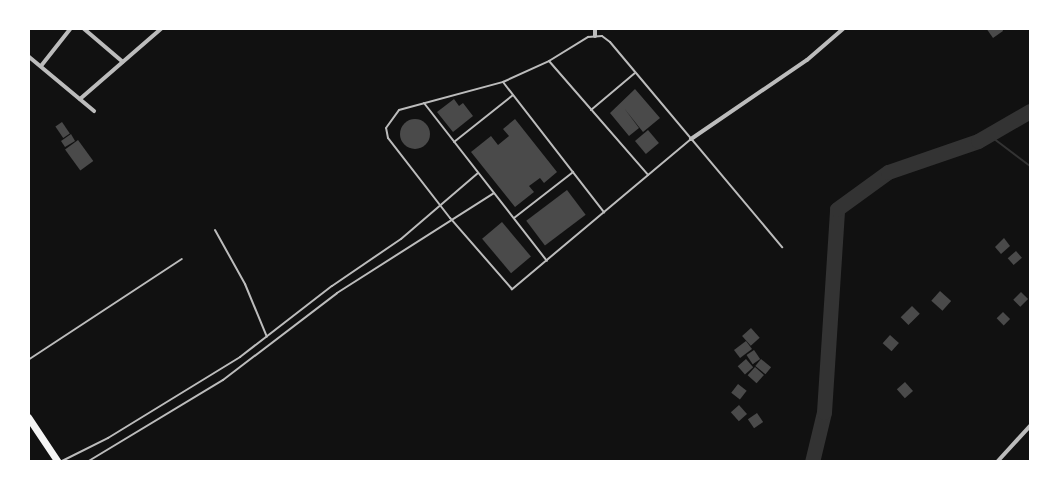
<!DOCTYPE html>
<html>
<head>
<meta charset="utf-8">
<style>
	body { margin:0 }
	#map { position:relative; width:1059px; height:490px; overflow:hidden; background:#111; font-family:Arial,sans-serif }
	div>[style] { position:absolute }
	.stream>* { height:2px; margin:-1px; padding:0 1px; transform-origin:1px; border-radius:1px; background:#333 }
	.river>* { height:15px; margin:-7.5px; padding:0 7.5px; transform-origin:7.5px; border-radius:7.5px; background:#333 }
	.building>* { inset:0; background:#4a4a4a; transform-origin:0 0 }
	.round { border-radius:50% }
	.service>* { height:2px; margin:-1px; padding:0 1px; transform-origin:1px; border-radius:1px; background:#bcbcbc }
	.minor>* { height:4px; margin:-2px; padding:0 2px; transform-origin:2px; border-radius:2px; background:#bcbcbc }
	.primary>* { height:7px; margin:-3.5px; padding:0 3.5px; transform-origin:3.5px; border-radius:3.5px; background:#f5f5f5 }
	span { translate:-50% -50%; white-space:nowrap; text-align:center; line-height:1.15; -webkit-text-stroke:6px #fff; paint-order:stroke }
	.frame { position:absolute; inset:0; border:30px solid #fff; pointer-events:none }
</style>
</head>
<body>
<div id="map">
	<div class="stream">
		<div style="left:989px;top:135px;width:51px;rotate:37.1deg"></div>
	</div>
	<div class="river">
		<div style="left:812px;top:462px;width:51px;rotate:-76.5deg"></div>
		<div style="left:824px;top:412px;width:203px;rotate:-86.3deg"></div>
		<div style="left:837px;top:209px;width:63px;rotate:-36deg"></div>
		<div style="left:888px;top:172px;width:95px;rotate:-19deg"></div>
		<div style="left:978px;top:141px;width:60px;rotate:-30deg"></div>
	</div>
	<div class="building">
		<div style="clip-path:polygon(986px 28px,1002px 28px,1003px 31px,993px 38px)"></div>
		<div style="clip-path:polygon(635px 89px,660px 118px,643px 132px,624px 108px,639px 128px,629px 136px,610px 113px)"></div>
		<div style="clip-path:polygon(454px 99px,459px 106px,463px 103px,473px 116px,453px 132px,437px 112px)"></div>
		<div class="round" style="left:400px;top:119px;width:30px;height:30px"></div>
		<div style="clip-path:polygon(515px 119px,557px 172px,544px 183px,540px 178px,529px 186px,534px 192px,515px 207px,471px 152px,491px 136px,498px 145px,509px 136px,503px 129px)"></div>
		<div style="left:62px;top:122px;width:14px;height:8px;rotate:56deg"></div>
		<div style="left:648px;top:130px;width:17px;height:17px;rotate:50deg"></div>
		<div style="clip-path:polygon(71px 134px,75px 141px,65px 147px,61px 141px)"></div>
		<div style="left:78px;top:140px;width:26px;height:16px;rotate:54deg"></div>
		<div style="left:567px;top:190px;width:31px;height:51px;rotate:53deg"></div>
		<div style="left:502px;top:222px;width:45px;height:26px;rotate:50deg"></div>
		<div style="clip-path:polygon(1004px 238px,1010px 246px,1001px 254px,995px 247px)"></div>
		<div style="left:1016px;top:251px;width:9px;height:11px;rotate:49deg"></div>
		<div style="left:940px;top:291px;width:15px;height:13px;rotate:42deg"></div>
		<div style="left:1021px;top:292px;width:10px;height:11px;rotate:45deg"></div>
		<div style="left:912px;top:306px;width:11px;height:16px;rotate:45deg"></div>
		<div style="left:1003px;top:312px;width:10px;height:9px;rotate:45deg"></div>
		<div style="left:751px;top:328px;width:13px;height:12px;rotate:48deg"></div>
		<div style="left:890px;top:335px;width:12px;height:11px;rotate:42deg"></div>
		<div style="left:746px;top:341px;width:10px;height:15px;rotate:53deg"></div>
		<div style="left:754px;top:350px;width:11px;height:9px;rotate:56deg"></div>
		<div style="left:746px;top:359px;width:11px;height:11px;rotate:49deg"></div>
		<div style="left:761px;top:359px;width:13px;height:9px;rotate:39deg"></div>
		<div style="left:755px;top:367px;width:12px;height:11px;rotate:42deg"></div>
		<div style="left:905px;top:382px;width:12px;height:11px;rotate:48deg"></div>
		<div style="left:738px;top:384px;width:11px;height:11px;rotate:38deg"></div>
		<div style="left:739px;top:405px;width:12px;height:11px;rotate:48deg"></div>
		<div style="left:757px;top:413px;width:11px;height:11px;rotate:56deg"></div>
	</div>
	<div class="service">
		<div style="left:549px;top:61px;width:151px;rotate:49deg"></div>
		<div style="left:503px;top:82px;width:165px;rotate:52.2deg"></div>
		<div style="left:424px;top:103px;width:200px;rotate:52.1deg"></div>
		<div style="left:591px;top:110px;width:57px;rotate:-40.1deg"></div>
		<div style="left:691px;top:139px;width:234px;rotate:140deg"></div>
		<div style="left:512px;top:289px;width:94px;rotate:-131.1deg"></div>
		<div style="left:450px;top:218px;width:101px;rotate:-127.8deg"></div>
		<div style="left:388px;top:138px;width:10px;rotate:-101deg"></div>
		<div style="left:386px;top:128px;width:22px;rotate:-54deg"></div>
		<div style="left:399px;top:110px;width:108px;rotate:-15.1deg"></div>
		<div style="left:503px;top:82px;width:51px;rotate:-24.5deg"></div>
		<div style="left:549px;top:61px;width:46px;rotate:-31.6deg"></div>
		<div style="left:588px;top:37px;width:14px;rotate:-4deg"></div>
		<div style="left:602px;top:36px;width:10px;rotate:37deg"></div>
		<div style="left:610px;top:42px;width:268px;rotate:50deg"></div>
		<div style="left:454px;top:142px;width:75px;rotate:-38.5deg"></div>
		<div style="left:514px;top:218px;width:75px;rotate:-37.9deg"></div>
		<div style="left:215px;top:230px;width:62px;rotate:60.9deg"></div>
		<div style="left:245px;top:284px;width:57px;rotate:67.5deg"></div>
		<div style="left:28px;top:360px;width:184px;rotate:-33.3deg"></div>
		<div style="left:60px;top:462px;width:54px;rotate:-26.6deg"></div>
		<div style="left:108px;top:438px;width:155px;rotate:-31.5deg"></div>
		<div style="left:240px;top:357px;width:116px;rotate:-37.7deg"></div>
		<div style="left:332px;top:286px;width:83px;rotate:-34.3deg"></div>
		<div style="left:401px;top:239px;width:101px;rotate:-40.6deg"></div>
		<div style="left:87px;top:462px;width:159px;rotate:-31.1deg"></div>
		<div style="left:223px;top:380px;width:143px;rotate:-37.3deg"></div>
		<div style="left:337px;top:293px;width:186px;rotate:-32.5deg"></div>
	</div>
	<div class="minor">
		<div style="left:83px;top:28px;width:52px;rotate:40.4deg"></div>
		<div style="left:595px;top:28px;width:8px;rotate:90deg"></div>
		<div style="left:28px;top:56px;width:86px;rotate:39.8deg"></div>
		<div style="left:41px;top:66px;width:48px;rotate:-51.7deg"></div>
		<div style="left:80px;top:99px;width:108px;rotate:-40.9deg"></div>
		<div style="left:691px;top:139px;width:140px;rotate:-34.3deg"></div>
		<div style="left:807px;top:60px;width:49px;rotate:-40.9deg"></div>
		<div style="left:997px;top:462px;width:49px;rotate:-47.5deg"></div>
	</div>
	<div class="primary">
		<div style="left:28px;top:417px;width:54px;rotate:56.3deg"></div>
	</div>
	<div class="frame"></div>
</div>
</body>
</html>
